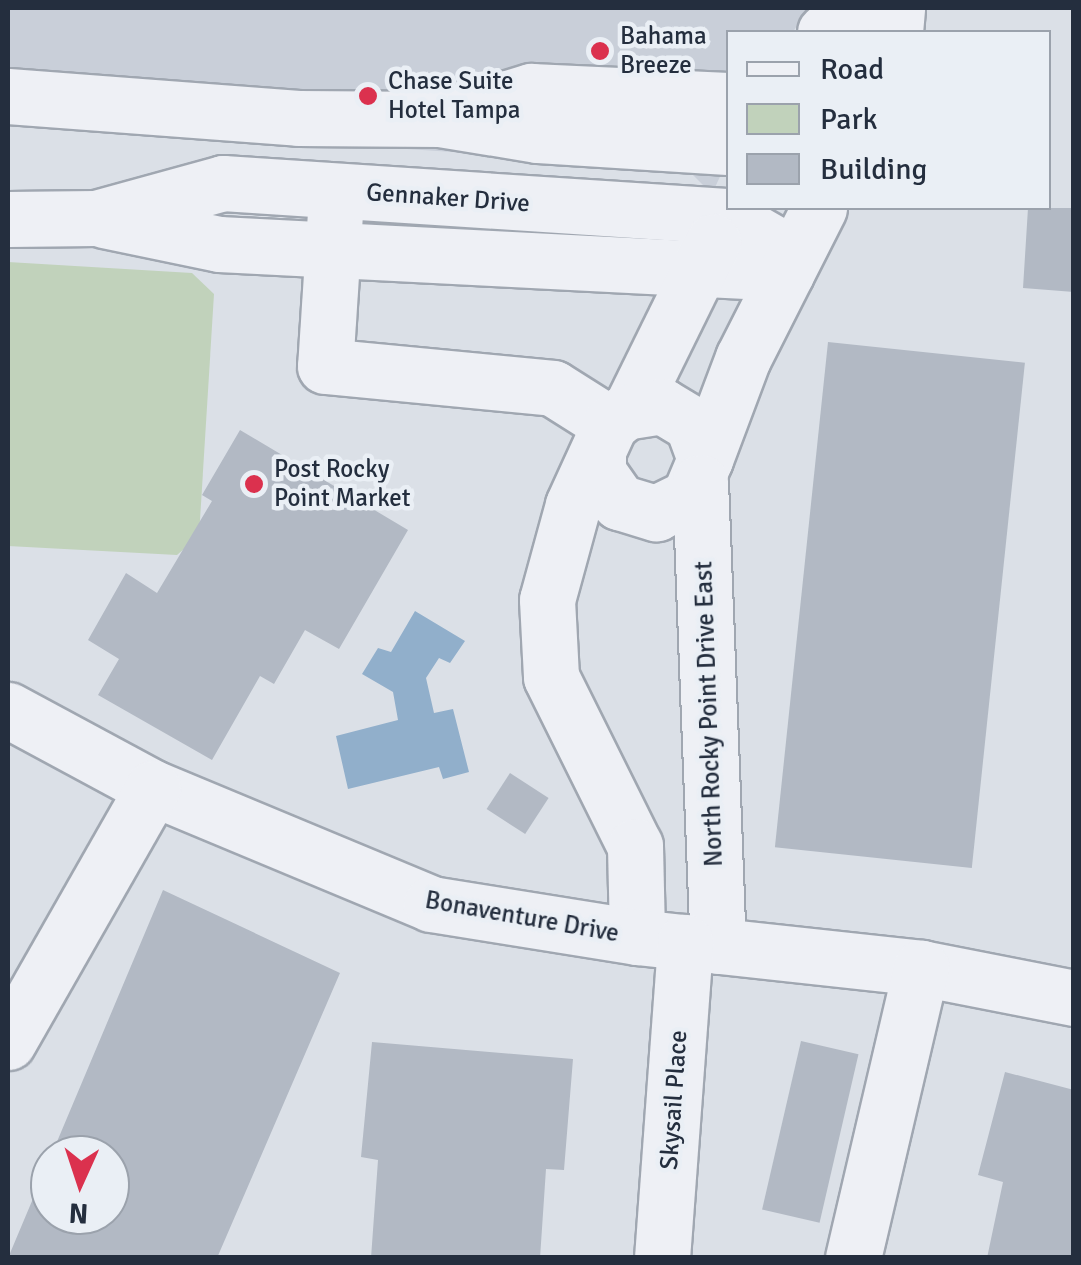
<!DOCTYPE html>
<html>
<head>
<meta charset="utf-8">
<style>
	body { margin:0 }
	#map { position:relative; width:1081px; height:1265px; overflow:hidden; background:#dbe0e7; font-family:Signika,sans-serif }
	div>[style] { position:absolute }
	.built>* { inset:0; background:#c9cfd9 }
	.green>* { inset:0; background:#c1d2bb }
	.water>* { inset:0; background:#91afcb }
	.building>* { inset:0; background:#b2b9c4; transform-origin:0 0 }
	.roads { filter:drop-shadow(2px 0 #a0a7b1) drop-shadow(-2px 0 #a0a7b1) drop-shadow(0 2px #a0a7b1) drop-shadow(0 -2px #a0a7b1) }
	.minor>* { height:55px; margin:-27.5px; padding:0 27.5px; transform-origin:27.5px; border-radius:27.5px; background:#eef0f5 }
	.dots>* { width:28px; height:28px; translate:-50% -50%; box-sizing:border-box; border:5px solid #eaeff5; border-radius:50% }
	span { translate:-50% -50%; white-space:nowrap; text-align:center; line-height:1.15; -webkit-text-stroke:9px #eaeff5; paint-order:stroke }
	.poi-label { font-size:25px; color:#242e3e }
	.left { translate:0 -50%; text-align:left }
	.street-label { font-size:25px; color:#242e3e }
	.frame { position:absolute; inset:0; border:10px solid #242e3e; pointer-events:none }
	.legend { position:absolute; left:726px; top:30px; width:325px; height:180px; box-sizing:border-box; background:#eaeff5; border:2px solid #9ba2ac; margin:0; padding:12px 18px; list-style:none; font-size:30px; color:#242e3e }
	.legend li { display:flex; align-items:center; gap:20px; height:50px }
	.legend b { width:50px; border:2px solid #9ba2ac }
	.north { position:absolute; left:30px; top:1135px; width:100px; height:100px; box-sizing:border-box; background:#eaeff5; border:2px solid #9ba2ac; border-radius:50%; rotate:183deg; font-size:28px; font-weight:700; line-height:40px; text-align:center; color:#242e3e }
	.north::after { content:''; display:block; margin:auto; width:35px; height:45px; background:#db314e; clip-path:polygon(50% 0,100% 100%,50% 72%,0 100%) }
</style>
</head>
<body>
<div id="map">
	<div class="built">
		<div style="clip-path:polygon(8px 8px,808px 8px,793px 32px,728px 32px,728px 159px,712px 194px,685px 167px,8px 123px)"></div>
	</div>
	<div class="green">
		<div style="clip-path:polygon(8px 262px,192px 273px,214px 294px,199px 536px,177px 555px,8px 546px)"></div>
	</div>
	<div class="water">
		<div style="clip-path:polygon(415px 611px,465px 641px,450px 663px,439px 658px,426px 678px,434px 713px,453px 709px,469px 772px,443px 779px,439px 767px,348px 789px,336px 736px,398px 720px,393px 692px,362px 674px,378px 648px,391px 652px)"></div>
	</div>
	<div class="building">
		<div style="clip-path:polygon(1028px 208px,1074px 208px,1074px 292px,1023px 288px)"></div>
		<div style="left:828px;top:342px;width:198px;height:508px;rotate:6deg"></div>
		<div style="clip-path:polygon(240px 430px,408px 530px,339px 649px,305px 630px,274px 684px,260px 676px,212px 760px,98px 695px,119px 659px,88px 640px,126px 573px,157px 593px,212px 501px,202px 495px)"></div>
		<div style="left:510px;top:773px;width:46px;height:43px;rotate:33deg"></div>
		<div style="clip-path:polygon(evenodd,163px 890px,340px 973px,217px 1258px,8px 1258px,163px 890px,50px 1155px,110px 1155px,110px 1215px,50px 1215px,50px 1155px)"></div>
		<div style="left:801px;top:1041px;width:59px;height:173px;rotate:13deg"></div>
		<div style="clip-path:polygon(372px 1042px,573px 1059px,564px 1170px,546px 1169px,540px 1258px,371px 1258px,378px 1160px,361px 1157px)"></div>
		<div style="clip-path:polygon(1005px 1072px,1074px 1090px,1074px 1258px,987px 1258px,1003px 1182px,978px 1175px)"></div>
	</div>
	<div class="roads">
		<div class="minor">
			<div style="left:825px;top:32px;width:35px;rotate:-43deg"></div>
			<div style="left:895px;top:32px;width:24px;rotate:-85deg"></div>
			<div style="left:8px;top:96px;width:291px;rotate:4.3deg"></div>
			<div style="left:298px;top:118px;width:142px;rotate:0.4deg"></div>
			<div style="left:440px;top:119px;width:99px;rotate:9.3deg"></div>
			<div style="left:538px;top:135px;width:190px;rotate:3.6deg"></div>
			<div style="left:452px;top:115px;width:83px;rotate:-16.9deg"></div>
			<div style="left:531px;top:91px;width:197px;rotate:2.6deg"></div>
			<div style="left:335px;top:213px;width:153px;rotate:93.7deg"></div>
			<div style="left:325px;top:366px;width:229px;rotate:5.5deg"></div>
			<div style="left:553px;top:388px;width:67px;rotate:32.3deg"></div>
			<div style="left:8px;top:219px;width:88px;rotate:-0.7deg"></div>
			<div style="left:96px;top:218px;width:132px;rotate:-15.4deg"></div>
			<div style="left:223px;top:183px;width:504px;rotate:3.75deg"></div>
			<div style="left:726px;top:216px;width:78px;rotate:29.8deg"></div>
			<div style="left:104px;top:220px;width:117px;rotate:11.8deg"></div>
			<div style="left:219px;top:244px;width:568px;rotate:2.93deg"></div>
			<div style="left:630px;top:410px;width:188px;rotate:-63.8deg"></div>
			<div style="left:598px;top:453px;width:19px;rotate:90deg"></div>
			<div style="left:598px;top:472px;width:37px;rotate:55deg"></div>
			<div style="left:619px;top:502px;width:39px;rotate:17deg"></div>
			<div style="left:656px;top:513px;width:37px;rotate:-26deg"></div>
			<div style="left:689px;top:497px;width:41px;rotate:-67.2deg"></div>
			<div style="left:705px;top:459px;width:37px;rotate:-110deg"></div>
			<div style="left:692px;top:424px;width:35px;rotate:-149deg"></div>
			<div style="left:662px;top:406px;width:37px;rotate:171deg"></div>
			<div style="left:625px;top:412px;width:19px;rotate:141deg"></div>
			<div style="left:610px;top:424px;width:89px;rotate:114.6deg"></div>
			<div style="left:573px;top:505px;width:98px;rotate:105.3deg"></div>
			<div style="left:547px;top:600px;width:77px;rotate:87deg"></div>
			<div style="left:551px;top:677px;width:189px;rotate:63.6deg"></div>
			<div style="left:635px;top:846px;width:91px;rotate:88.7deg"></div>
			<div style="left:705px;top:459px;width:108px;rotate:-69.4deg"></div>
			<div style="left:743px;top:358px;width:168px;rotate:-63.1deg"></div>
			<div style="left:700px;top:482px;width:464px;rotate:87.8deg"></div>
			<div style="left:8px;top:710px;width:165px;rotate:28.3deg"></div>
			<div style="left:153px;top:788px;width:301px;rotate:22.6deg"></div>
			<div style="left:431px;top:904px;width:209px;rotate:9.1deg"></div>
			<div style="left:637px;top:937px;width:286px;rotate:6.2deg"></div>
			<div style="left:921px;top:968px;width:156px;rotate:11.1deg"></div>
			<div style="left:8px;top:1042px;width:292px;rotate:-60.3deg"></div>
			<div style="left:662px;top:1258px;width:317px;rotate:-85.8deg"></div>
			<div style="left:853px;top:1258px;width:298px;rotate:-76.8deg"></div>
		</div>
	</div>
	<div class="dots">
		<div style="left:600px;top:51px;background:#db314e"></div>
		<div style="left:368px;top:96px;background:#db314e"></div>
		<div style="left:254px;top:484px;background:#db314e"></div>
	</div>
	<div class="poi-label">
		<span class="left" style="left:620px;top:51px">Bahama<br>Breeze</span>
		<span class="left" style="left:388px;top:96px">Chase Suite<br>Hotel Tampa</span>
		<span class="left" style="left:274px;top:484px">Post Rocky<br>Point Market</span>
	</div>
	<div class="street-label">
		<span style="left:448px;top:198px;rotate:4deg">Gennaker Drive</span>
		<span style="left:709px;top:714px;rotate:-92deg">North Rocky Point Drive East</span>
		<span style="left:522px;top:917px;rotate:10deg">Bonaventure Drive</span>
		<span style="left:674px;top:1100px;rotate:-86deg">Skysail Place</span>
	</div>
	<div class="frame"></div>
	<ul class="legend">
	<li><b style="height:12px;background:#eef0f5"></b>Road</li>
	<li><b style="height:28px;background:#c1d2bb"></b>Park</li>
	<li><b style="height:28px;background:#b2b9c4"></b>Building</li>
	</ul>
	<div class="north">N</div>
</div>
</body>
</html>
